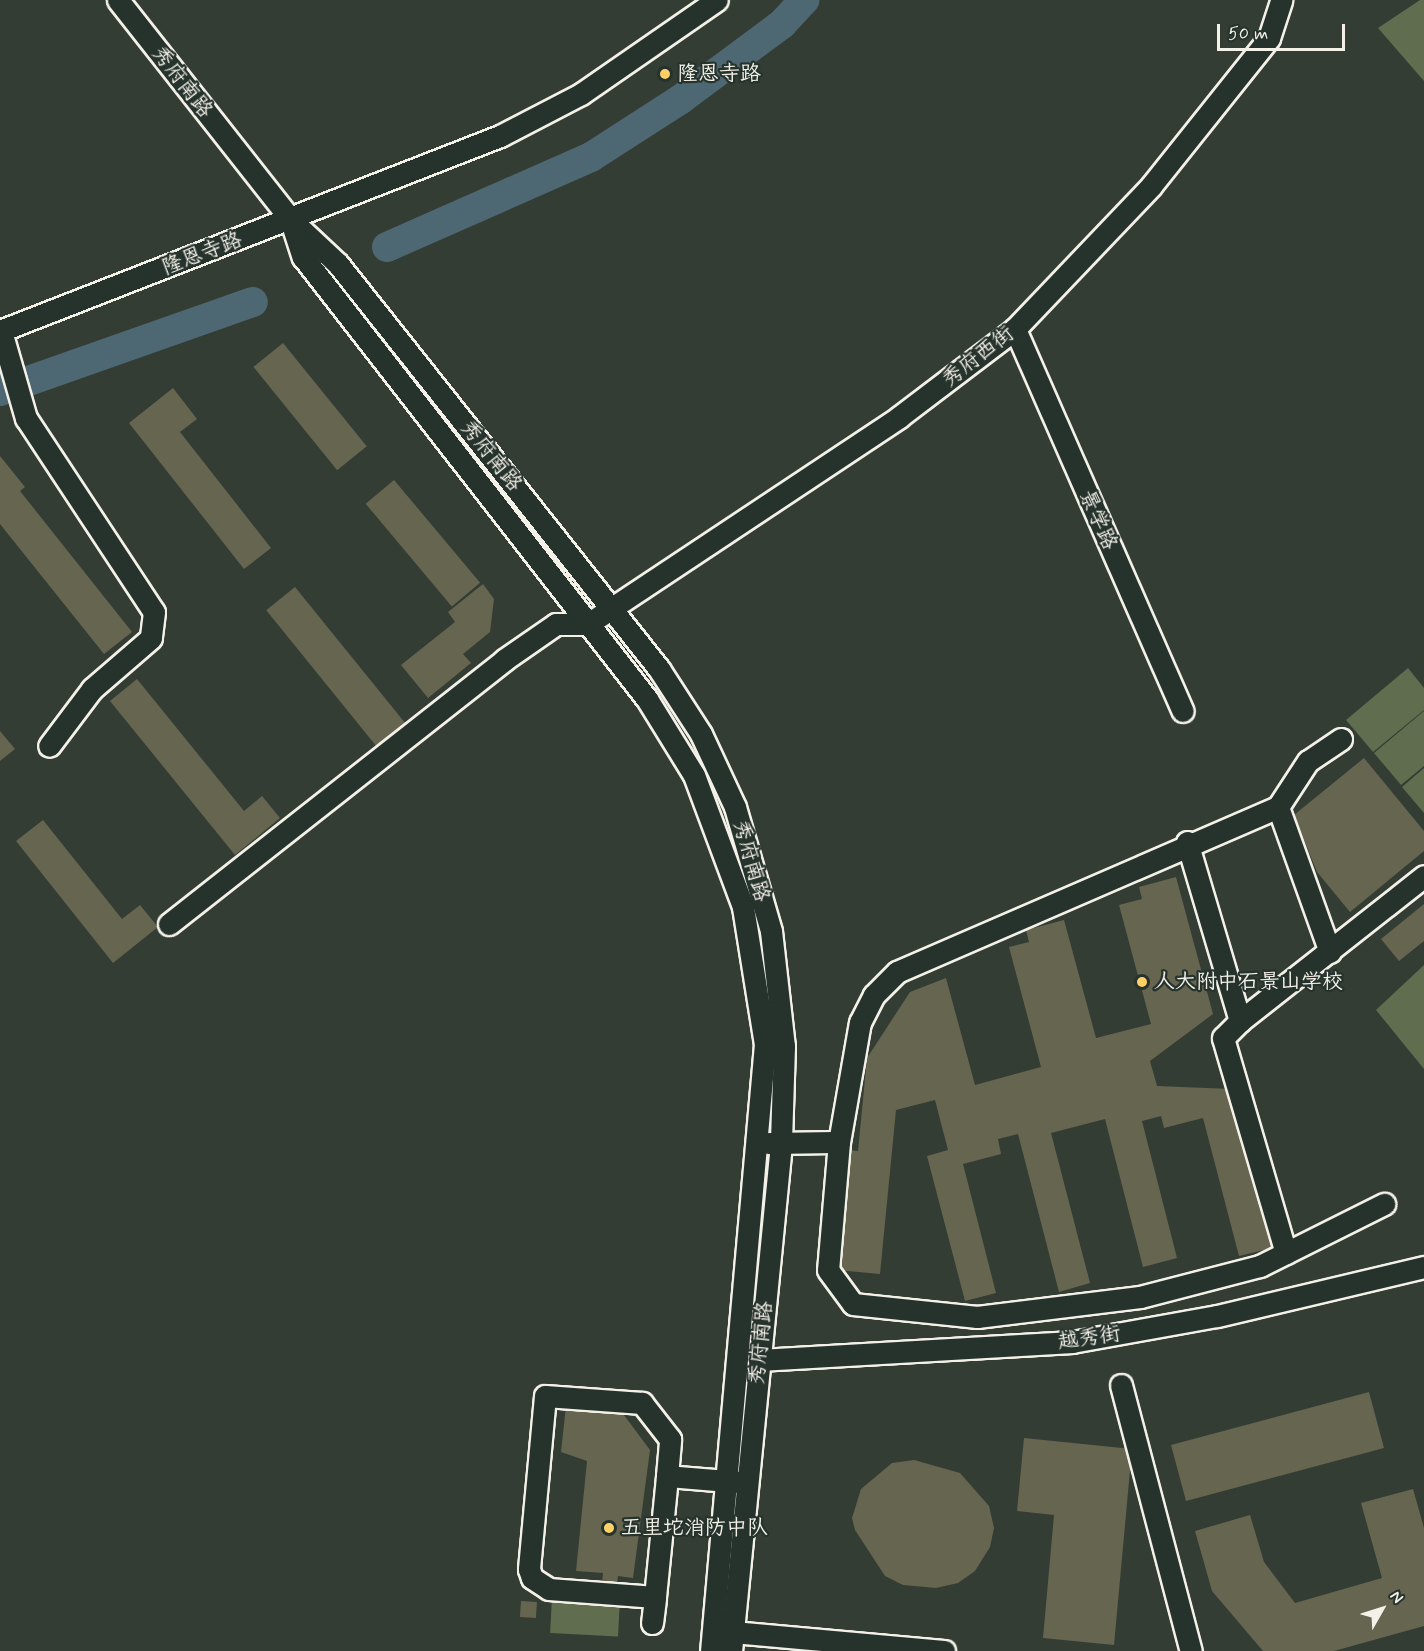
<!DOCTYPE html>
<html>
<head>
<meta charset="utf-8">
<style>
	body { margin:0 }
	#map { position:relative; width:1424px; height:1651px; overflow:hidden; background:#333d34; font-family:Mynerve,"LXGW WenKai TC",sans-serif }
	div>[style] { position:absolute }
	.green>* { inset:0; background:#616d4f; transform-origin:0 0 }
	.river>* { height:30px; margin:-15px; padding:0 15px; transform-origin:15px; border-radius:15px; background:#4e6873 }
	.building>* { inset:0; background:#666550; transform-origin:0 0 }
	.roads { filter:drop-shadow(2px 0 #f4f1e8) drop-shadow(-2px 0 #f4f1e8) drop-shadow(0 2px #f4f1e8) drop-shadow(0 -2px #f4f1e8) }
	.minor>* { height:21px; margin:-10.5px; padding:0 10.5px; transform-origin:10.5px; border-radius:10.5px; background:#26332d }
	.dots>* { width:16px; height:16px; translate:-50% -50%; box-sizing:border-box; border:3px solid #26332d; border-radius:50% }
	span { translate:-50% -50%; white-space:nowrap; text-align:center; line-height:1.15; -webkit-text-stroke:4.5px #26332d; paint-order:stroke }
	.poi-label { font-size:21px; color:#f4f1e8 }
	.left { translate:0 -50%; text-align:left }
	.street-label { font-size:21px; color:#f4f1e8 }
	.north { position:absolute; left:1352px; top:1579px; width:60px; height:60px; -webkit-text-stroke:4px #26332d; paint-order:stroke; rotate:51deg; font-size:16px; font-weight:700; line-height:24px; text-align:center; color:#f4f1e8 }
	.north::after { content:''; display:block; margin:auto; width:21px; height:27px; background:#f4f1e8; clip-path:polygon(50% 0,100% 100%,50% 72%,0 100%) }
	.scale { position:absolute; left:1217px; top:24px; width:128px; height:27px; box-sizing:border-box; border:3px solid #f4f1e8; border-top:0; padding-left:8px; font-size:18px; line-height:21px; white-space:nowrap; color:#f4f1e8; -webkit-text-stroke:4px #26332d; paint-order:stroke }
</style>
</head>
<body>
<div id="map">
	<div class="green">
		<div style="clip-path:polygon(1420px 0,1424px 0,1424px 81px,1378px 28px)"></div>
		<div style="clip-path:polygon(1408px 668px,1424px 688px,1424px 710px,1373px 752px,1346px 720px)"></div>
		<div style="clip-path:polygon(1424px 711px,1424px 766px,1401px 785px,1374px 753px)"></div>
		<div style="clip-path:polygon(1424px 768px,1424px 813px,1402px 787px)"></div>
		<div style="clip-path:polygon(1424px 965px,1424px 1069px,1376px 1010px)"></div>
		<div style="left:552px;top:1597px;width:68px;height:36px;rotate:3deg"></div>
	</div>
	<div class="river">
		<div style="left:387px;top:247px;width:223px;rotate:-23.8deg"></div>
		<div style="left:591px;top:157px;width:107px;rotate:-32.8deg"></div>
		<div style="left:681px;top:99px;width:126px;rotate:-36.6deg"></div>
		<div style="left:782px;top:24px;width:33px;rotate:-47deg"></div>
		<div style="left:0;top:391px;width:268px;rotate:-19.4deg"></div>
	</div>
	<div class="building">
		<div style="left:283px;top:343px;width:133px;height:38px;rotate:51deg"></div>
		<div style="clip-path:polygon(173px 388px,197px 419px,180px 432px,271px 548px,244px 569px,129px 423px)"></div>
		<div style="clip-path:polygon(0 456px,25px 487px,20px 491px,132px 632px,104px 654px,0 524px)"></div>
		<div style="left:394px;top:480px;width:134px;height:37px;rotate:50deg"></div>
		<div style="clip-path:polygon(483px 584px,494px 599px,490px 632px,463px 654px,471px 663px,428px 698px,401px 665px,455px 622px,448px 612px)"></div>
		<div style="left:295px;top:587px;width:175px;height:37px;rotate:51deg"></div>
		<div style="clip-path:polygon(137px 679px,244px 811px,262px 796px,280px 818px,235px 855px,110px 701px)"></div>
		<div style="clip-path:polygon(0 731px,15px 749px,0 761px)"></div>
		<div style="clip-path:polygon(1364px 758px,1424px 831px,1424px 851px,1350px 912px,1317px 872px,1294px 815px)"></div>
		<div style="clip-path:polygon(43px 820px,122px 919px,140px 905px,158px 927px,113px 963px,16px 841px)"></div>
		<div style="clip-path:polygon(1176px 877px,1213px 1014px,1150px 1061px,1157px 1086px,1231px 1089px,1272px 1248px,1239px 1256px,1203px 1118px,1164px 1128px,1161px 1116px,1142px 1121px,1177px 1258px,1143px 1267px,1105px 1119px,1051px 1133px,1090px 1283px,1059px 1292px,1018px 1134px,998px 1139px,1001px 1154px,963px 1164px,996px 1293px,965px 1301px,927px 1156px,948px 1150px,935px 1100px,896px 1110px,880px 1274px,837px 1270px,849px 1150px,858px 1151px,867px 1058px,910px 992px,946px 978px,975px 1085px,1041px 1067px,1009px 947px,1029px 942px,1026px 930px,1064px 920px,1096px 1038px,1151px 1024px,1119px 905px,1142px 899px,1139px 887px)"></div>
		<div style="clip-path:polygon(1424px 904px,1424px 941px,1399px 961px,1381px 939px)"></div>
		<div style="left:1369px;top:1392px;width:58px;height:205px;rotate:75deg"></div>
		<div style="clip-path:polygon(566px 1406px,621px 1411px,650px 1450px,633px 1578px,618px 1576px,617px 1586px,602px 1584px,603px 1573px,576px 1571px,587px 1461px,561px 1452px)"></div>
		<div style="clip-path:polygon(1024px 1438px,1132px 1449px,1114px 1645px,1043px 1638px,1054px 1515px,1017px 1511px)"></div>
		<div style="clip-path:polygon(914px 1460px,960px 1473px,989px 1506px,994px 1528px,990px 1547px,975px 1571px,958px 1583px,936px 1588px,903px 1585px,885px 1576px,855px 1530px,852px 1518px,861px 1489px,892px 1463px)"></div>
		<div style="clip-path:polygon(1413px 1489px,1424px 1528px,1424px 1626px,1334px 1651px,1263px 1651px,1212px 1591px,1195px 1531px,1250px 1515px,1264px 1562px,1295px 1603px,1382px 1578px,1361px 1503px)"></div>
		<div style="left:521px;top:1601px;width:16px;height:16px;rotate:4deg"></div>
	</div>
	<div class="roads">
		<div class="minor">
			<div style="left:118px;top:0;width:280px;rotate:51.8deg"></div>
			<div style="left:291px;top:220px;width:64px;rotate:43.1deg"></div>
			<div style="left:338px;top:264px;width:517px;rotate:51.6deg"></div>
			<div style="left:659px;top:669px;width:77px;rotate:57.1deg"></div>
			<div style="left:701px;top:734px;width:81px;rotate:65deg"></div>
			<div style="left:735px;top:807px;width:129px;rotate:73.8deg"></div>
			<div style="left:771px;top:931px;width:116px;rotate:83.6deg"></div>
			<div style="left:784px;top:1046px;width:98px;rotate:91.8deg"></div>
			<div style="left:781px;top:1144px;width:509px;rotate:95.63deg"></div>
			<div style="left:291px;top:221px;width:38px;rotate:72deg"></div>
			<div style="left:303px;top:257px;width:560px;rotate:52.11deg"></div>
			<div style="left:647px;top:699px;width:89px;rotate:58.3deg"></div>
			<div style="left:694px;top:775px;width:141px;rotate:69.6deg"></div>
			<div style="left:743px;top:907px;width:139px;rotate:80.9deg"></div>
			<div style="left:765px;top:1044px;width:609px;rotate:95.08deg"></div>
			<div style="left:1015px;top:329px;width:417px;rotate:66.3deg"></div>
			<div style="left:0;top:331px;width:537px;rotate:-21.31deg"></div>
			<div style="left:500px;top:136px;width:91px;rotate:-27.4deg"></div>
			<div style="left:581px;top:94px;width:165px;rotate:-34.7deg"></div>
			<div style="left:1px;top:331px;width:91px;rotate:74deg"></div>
			<div style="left:26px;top:418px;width:232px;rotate:56.6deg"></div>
			<div style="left:154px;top:612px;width:26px;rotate:97deg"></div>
			<div style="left:151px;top:638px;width:78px;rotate:139.2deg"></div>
			<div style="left:92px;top:689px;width:71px;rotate:127deg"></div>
			<div style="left:1341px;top:739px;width:40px;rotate:146deg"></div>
			<div style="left:1308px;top:761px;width:55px;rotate:123.1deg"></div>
			<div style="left:1278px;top:807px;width:415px;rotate:156.6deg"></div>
			<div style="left:897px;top:972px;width:33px;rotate:135deg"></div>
			<div style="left:874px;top:995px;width:30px;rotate:117deg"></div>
			<div style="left:860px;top:1022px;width:122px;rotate:99.9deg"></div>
			<div style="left:839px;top:1142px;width:128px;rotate:94.9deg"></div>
			<div style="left:828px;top:1270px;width:42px;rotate:53.7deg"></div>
			<div style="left:853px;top:1304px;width:125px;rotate:6deg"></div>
			<div style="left:977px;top:1317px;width:164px;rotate:-7deg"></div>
			<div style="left:1140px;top:1297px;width:124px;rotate:-14.5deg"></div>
			<div style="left:1260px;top:1266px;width:139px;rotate:-26.6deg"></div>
			<div style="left:1278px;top:807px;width:154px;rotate:70.3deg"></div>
			<div style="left:1187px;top:842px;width:187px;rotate:73.5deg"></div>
			<div style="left:1240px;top:1021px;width:234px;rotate:-38.2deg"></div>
			<div style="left:169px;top:924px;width:427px;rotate:-38.2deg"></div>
			<div style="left:504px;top:660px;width:63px;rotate:-34.7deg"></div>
			<div style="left:556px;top:624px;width:32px"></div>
			<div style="left:588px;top:624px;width:374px;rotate:-33.6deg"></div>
			<div style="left:899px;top:417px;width:146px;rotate:-37.2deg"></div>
			<div style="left:1015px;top:329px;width:197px;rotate:-46.4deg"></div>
			<div style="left:1151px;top:186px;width:189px;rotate:-51.4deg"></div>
			<div style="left:1269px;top:38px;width:40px;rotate:-72deg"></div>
			<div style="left:1240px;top:1021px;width:24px;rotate:135deg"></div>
			<div style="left:1223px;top:1038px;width:224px;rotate:73.7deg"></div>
			<div style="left:768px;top:1143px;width:71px;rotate:-0.8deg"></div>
			<div style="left:759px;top:1360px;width:314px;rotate:-3.3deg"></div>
			<div style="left:1072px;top:1342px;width:147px;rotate:-10.2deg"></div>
			<div style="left:1217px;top:1316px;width:213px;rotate:-13.3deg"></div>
			<div style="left:1121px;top:1385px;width:275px;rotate:75.3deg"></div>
			<div style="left:667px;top:1476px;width:71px;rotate:4.8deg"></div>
			<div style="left:652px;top:1623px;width:26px;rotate:-83deg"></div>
			<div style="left:655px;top:1597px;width:122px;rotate:-84.3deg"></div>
			<div style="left:667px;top:1476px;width:37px;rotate:-85deg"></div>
			<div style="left:670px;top:1439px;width:46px;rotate:-127.9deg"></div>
			<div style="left:642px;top:1403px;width:97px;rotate:-175.9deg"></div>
			<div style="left:545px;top:1396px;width:174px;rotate:95.3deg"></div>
			<div style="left:529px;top:1569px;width:9px;rotate:72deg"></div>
			<div style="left:532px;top:1578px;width:20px;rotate:33deg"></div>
			<div style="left:549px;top:1589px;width:106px;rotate:4.3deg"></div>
			<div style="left:732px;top:1632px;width:213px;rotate:5.1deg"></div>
		</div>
	</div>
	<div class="dots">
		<div style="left:665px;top:74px;background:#ffd166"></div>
		<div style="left:1142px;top:982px;background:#ffd166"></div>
		<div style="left:609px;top:1528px;background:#ffd166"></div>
	</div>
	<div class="poi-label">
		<span class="left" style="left:677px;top:74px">隆恩寺路</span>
		<span class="left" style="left:1154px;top:982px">人大附中石景山学校</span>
		<span class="left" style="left:621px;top:1528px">五里坨消防中队</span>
	</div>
	<div class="street-label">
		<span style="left:182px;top:82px;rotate:52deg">秀府南路</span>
		<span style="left:202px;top:254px;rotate:-21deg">隆恩寺路</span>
		<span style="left:978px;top:357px;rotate:-38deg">秀府西街</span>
		<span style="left:491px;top:456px;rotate:51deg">秀府南路</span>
		<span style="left:1098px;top:520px;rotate:66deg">景学路</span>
		<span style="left:751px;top:861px;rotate:74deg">秀府南路</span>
		<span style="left:1089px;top:1338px;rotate:-8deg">越秀街</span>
		<span style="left:761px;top:1343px;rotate:-84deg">秀府南路</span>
	</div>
	<div class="north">N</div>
	<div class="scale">50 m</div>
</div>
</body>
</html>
